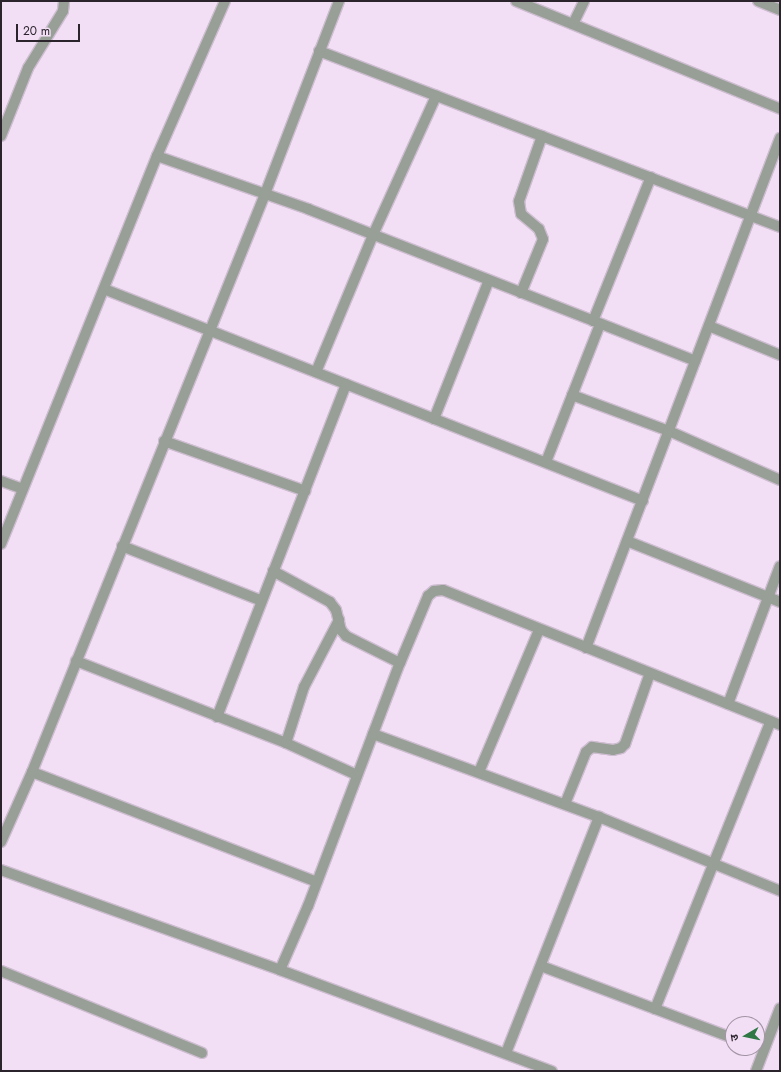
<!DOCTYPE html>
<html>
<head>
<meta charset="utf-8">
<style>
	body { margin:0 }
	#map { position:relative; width:781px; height:1072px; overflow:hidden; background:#f2def5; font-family:Jost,"Noto Sans Devanagari",sans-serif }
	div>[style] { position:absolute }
	.roads { filter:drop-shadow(1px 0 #cebdd1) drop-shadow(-1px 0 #cebdd1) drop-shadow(0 1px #cebdd1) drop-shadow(0 -1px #cebdd1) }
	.minor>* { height:10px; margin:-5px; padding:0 5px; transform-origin:5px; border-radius:5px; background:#979f96 }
	.tertiary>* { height:10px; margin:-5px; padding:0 5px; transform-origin:5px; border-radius:5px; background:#979f96 }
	span { translate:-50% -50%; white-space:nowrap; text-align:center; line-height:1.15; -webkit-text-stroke:3.5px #f2def5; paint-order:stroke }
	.frame { position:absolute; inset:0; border:2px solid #2b242c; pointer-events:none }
	.north { position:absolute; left:725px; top:1016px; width:40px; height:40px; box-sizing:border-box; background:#f2def5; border:1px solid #a294a5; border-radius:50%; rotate:261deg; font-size:11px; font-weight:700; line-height:16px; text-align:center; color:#2b242c }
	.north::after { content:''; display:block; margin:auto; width:14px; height:18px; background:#2f7845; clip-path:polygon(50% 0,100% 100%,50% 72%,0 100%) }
	.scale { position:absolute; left:16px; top:24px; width:64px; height:18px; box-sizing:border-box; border:2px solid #2b242c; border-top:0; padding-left:5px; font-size:12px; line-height:14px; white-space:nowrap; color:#2b242c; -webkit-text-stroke:3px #f2def5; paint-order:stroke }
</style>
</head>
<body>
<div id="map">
	<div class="roads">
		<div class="minor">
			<div style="left:516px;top:1px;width:285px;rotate:22.2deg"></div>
			<div style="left:758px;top:1px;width:24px;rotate:22deg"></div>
			<div style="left:573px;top:24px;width:25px;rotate:-64deg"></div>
			<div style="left:319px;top:51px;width:493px;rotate:20.9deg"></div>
			<div style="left:1px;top:136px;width:73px;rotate:-68.3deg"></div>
			<div style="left:28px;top:68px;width:67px;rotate:-58.4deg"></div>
			<div style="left:63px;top:11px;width:10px;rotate:-84deg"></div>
			<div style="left:157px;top:156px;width:160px;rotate:19.3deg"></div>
			<div style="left:308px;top:209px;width:416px;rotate:21.4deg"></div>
			<div style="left:104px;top:289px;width:579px;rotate:21.47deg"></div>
			<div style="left:521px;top:293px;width:58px;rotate:-67.8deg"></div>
			<div style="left:543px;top:239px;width:11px;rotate:-112deg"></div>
			<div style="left:539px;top:229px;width:23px;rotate:-140deg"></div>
			<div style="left:521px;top:214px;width:13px;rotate:-99deg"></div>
			<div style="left:519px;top:201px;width:69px;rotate:-70.5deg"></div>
			<div style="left:593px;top:321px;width:155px;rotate:-68.1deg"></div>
			<div style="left:709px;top:326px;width:77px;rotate:22.2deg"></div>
			<div style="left:316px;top:372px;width:148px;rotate:-67.4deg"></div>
			<div style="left:373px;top:235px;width:153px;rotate:-65.6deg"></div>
			<div style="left:572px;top:395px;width:103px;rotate:20.4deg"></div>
			<div style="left:669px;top:431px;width:121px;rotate:23.8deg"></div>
			<div style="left:434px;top:419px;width:149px;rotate:-68.4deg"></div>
			<div style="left:164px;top:441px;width:150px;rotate:19.5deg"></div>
			<div style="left:546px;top:462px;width:148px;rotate:-68.6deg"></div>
			<div style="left:1px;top:481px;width:23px;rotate:20deg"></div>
			<div style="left:627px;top:541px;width:165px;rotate:21.7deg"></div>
			<div style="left:122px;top:546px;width:150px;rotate:21.4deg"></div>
			<div style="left:273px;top:571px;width:65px;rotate:28.5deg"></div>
			<div style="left:330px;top:602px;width:10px;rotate:53deg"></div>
			<div style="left:336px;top:610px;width:21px;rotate:76deg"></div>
			<div style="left:341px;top:630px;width:8px;rotate:50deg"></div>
			<div style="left:346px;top:636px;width:60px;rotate:26.6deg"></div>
			<div style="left:586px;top:648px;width:546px;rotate:-69.17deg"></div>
			<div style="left:76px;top:661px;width:225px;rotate:21.3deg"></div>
			<div style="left:286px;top:743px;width:78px;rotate:24.3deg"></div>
			<div style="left:728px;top:704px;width:147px;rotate:-69.4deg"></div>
			<div style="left:217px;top:717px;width:357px;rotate:-68.8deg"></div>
			<div style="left:373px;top:734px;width:241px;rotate:20.2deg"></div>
			<div style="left:599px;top:817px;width:196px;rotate:22.2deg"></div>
			<div style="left:286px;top:743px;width:59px;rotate:-72.2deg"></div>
			<div style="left:304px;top:687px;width:76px;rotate:-62.4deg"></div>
			<div style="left:32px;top:772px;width:305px;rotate:21.1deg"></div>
			<div style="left:479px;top:772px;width:154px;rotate:-67.1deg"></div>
			<div style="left:565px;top:804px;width:56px;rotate:-68deg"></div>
			<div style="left:586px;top:752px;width:8px;rotate:-40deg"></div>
			<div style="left:592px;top:747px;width:21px;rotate:8deg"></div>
			<div style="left:613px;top:750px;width:8px;rotate:-14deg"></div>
			<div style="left:621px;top:748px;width:6px;rotate:-45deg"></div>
			<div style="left:625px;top:744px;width:75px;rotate:-70.6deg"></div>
			<div style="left:1px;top:842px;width:77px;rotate:-66.1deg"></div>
			<div style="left:32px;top:772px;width:623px;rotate:-68.04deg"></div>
			<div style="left:265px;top:194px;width:207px;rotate:-69deg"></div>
			<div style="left:1px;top:870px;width:296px;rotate:19.7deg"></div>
			<div style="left:280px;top:970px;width:290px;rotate:20.4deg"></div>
			<div style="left:541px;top:966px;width:205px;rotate:20.6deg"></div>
			<div style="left:280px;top:970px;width:70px;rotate:-66.4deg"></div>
			<div style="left:308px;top:906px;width:260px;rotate:-69.3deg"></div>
			<div style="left:400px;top:663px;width:73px;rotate:-67.3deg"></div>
			<div style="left:428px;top:596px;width:8px;rotate:-40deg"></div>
			<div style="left:434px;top:591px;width:9px;rotate:-6deg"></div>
			<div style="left:443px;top:590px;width:363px;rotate:21.8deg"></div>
			<div style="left:1px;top:971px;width:217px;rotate:22.2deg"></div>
			<div style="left:655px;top:1009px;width:310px;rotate:-68.1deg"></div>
			<div style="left:506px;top:1053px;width:254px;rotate:-68.5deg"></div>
			<div style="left:756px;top:1071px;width:67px;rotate:-69.1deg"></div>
		</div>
		<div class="tertiary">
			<div style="left:1px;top:544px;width:418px;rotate:-68.1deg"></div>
			<div style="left:157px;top:156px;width:169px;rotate:-66.3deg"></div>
		</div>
	</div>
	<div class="frame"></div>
	<div class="north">उ</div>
	<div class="scale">20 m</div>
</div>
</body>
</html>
